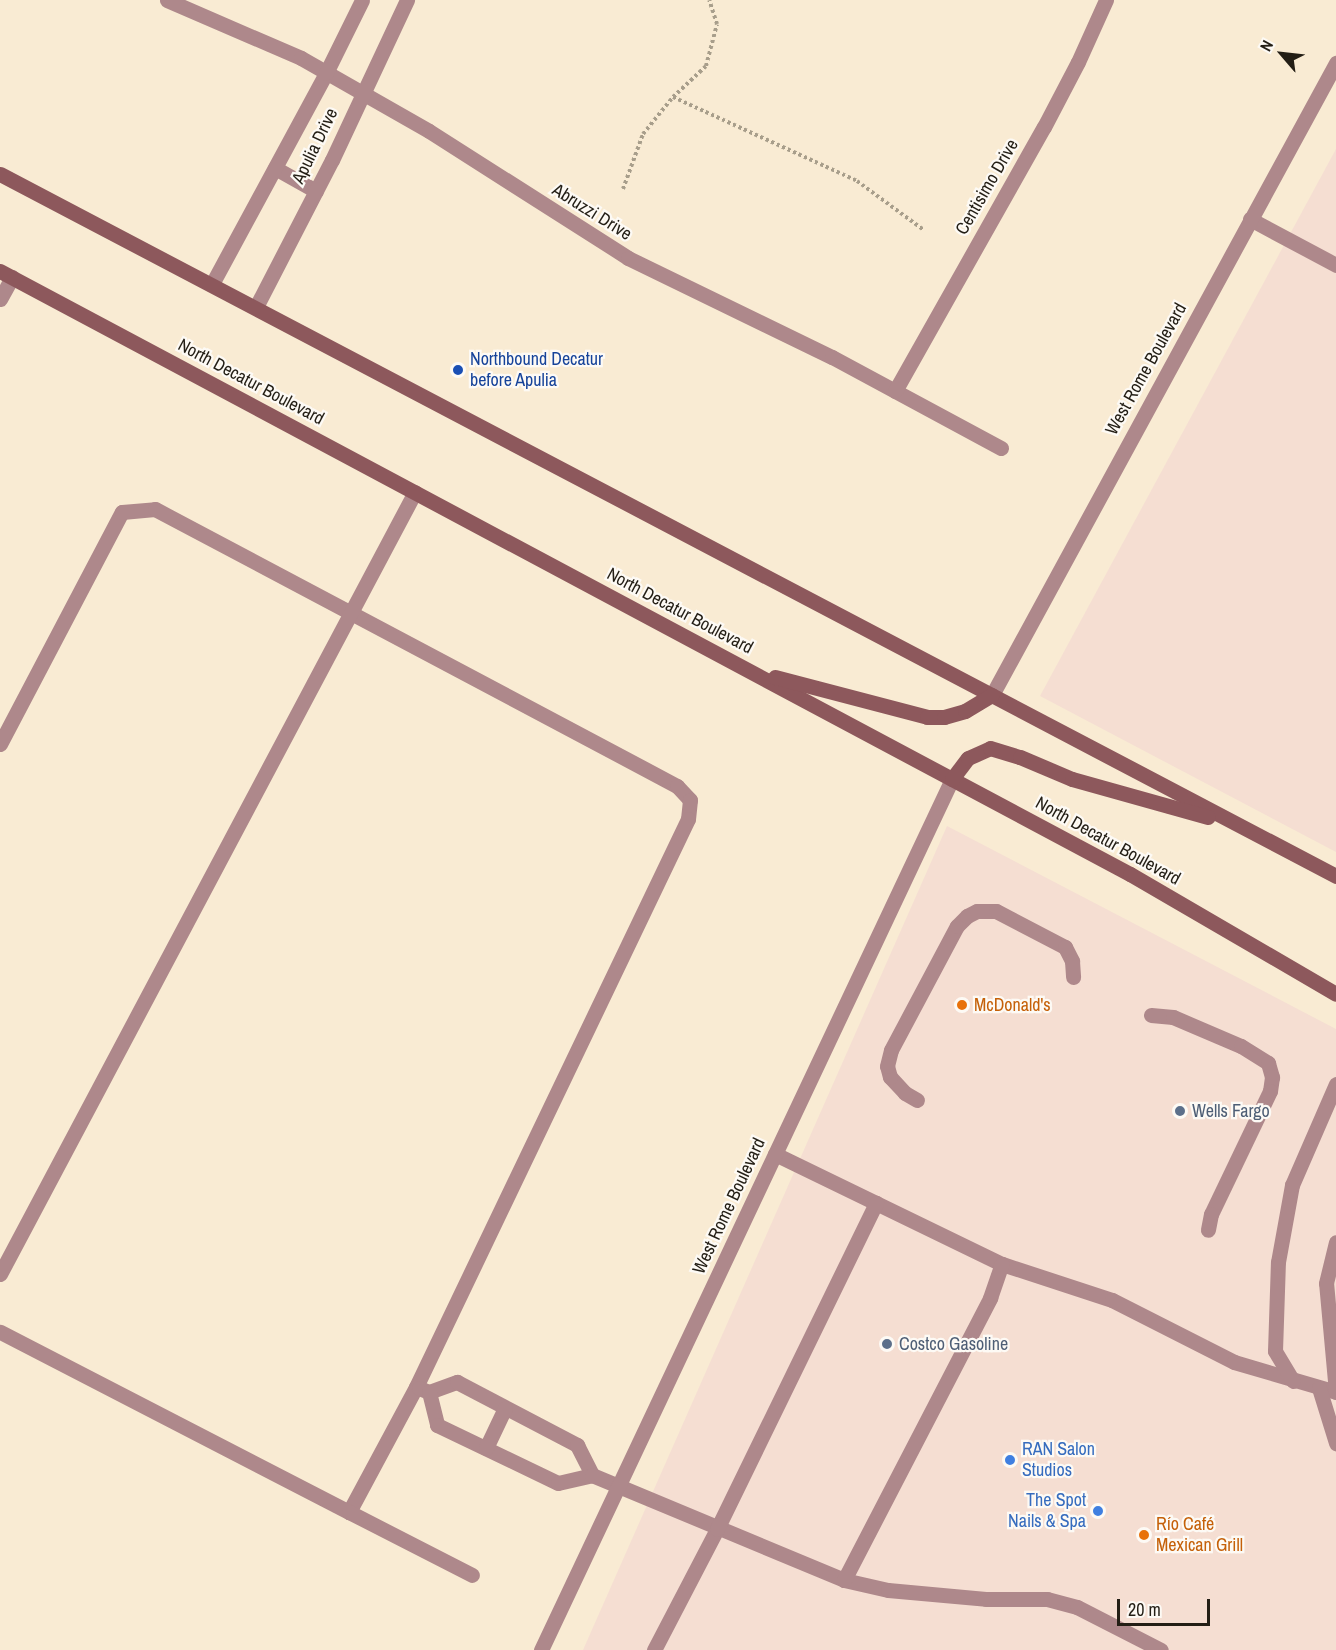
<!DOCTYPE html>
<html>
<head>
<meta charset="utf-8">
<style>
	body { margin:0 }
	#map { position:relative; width:1336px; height:1650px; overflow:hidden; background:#f9ebd3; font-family:"Archivo Narrow",sans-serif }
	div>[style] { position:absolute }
	.commercial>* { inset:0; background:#f5ded2 }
	.path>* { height:4px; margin-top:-2px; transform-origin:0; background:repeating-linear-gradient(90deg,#a89e8b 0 3px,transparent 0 6px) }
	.service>* { height:15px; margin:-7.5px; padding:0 7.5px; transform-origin:7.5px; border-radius:7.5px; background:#ae888b }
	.minor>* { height:15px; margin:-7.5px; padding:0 7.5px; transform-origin:7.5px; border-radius:7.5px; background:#ae888b }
	.tertiary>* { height:15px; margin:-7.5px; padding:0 7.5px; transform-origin:7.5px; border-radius:7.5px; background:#ae888b }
	.secondary>* { height:15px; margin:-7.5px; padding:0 7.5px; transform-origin:7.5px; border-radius:7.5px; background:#8d585c }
	.dots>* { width:16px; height:16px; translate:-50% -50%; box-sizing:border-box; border:3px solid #fdfaf5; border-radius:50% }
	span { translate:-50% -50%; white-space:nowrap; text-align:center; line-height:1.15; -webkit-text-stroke:4.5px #fdfaf5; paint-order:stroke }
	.street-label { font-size:18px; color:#231e15 }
	.transit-label { font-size:18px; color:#164399 }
	.left { translate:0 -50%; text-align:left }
	.food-label { font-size:18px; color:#c56008 }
	.service-label { font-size:18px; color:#4e5e75 }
	.shop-label { font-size:18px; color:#366cbe }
	.right { translate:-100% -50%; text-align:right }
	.north { position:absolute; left:1252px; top:24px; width:60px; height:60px; -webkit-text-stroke:4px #fdfaf5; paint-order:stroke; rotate:298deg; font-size:16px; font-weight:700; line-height:24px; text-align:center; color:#231e15 }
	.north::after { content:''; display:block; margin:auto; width:21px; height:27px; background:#231e15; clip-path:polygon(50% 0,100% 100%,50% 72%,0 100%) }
	.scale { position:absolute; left:1117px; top:1599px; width:93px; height:27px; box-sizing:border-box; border:3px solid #231e15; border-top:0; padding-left:8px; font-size:18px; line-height:21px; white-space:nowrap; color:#231e15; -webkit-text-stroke:4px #fdfaf5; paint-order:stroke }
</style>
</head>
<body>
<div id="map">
	<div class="commercial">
		<div style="clip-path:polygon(1336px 149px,1336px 852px,1040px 696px)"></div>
		<div style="clip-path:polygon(947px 826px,1336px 1029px,1336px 1650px,583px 1650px)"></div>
	</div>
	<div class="path">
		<div style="left:673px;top:97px;width:202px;rotate:24.5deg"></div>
		<div style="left:857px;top:181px;width:83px;rotate:36.2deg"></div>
		<div style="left:623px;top:189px;width:59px;rotate:-70deg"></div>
		<div style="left:643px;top:134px;width:48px;rotate:-51deg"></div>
		<div style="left:673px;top:97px;width:45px;rotate:-43.2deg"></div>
		<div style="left:706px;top:66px;width:43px;rotate:-75.3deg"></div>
		<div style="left:717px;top:24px;width:25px;rotate:-108deg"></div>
	</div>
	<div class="service">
		<div style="left:275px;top:168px;width:47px;rotate:29.3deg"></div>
		<div style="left:1250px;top:219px;width:98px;rotate:28.1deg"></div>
		<div style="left:0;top:299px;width:25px;rotate:-61deg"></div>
		<div style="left:0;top:744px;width:262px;rotate:-62.3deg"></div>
		<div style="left:122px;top:512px;width:33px;rotate:-5deg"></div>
		<div style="left:155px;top:509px;width:591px;rotate:27.95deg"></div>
		<div style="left:677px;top:786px;width:19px;rotate:47deg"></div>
		<div style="left:690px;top:800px;width:19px;rotate:96deg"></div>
		<div style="left:688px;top:819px;width:630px;rotate:115.59deg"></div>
		<div style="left:416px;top:1387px;width:142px;rotate:118.2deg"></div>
		<div style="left:349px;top:1512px;width:393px;rotate:-152.7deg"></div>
		<div style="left:1151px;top:1015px;width:22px;rotate:5deg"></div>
		<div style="left:1173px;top:1017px;width:74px;rotate:23.1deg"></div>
		<div style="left:1241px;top:1046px;width:32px;rotate:32deg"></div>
		<div style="left:1268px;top:1063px;width:15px;rotate:74deg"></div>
		<div style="left:1272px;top:1077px;width:14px;rotate:98deg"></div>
		<div style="left:1270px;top:1091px;width:136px;rotate:115.6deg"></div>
		<div style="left:1211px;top:1214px;width:16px;rotate:101deg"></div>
		<div style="left:917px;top:1100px;width:14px;rotate:-150deg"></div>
		<div style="left:905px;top:1093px;width:22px;rotate:-133deg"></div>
		<div style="left:890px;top:1077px;width:11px;rotate:-105deg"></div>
		<div style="left:887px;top:1066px;width:16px;rotate:-76deg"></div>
		<div style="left:891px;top:1050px;width:140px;rotate:-62deg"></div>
		<div style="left:957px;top:926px;width:14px;rotate:-45deg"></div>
		<div style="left:967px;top:916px;width:11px;rotate:-27deg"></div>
		<div style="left:977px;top:911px;width:19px"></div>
		<div style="left:996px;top:911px;width:78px;rotate:27.6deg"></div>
		<div style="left:1065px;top:947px;width:16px;rotate:63deg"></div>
		<div style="left:1072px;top:961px;width:16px;rotate:86deg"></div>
		<div style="left:775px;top:1154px;width:252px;rotate:25.9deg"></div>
		<div style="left:1002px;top:1264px;width:116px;rotate:18.1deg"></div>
		<div style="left:1112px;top:1300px;width:137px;rotate:26.9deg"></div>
		<div style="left:1234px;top:1362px;width:106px;rotate:16.4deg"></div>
		<div style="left:0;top:1274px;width:885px;rotate:-62.05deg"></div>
		<div style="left:1293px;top:1381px;width:35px;rotate:-121deg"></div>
		<div style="left:1275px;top:1351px;width:89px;rotate:-88.1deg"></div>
		<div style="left:1278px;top:1262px;width:78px;rotate:-79.7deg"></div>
		<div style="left:1292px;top:1185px;width:110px;rotate:-66.5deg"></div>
		<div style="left:419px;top:1388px;width:11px;rotate:22deg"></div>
		<div style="left:429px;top:1392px;width:30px;rotate:-20deg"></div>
		<div style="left:457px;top:1382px;width:136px;rotate:27.7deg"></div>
		<div style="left:577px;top:1445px;width:34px;rotate:63deg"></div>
		<div style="left:1319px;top:1388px;width:58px;rotate:72.8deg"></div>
		<div style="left:429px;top:1392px;width:34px;rotate:76deg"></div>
		<div style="left:437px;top:1425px;width:134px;rotate:25.6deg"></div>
		<div style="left:558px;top:1483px;width:35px;rotate:-13deg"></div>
		<div style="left:592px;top:1475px;width:273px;rotate:22.6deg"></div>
		<div style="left:844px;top:1580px;width:45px;rotate:12.8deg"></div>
		<div style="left:888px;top:1590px;width:98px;rotate:5.2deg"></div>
		<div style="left:986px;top:1599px;width:61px"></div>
		<div style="left:1047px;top:1599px;width:31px;rotate:15deg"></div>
		<div style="left:1077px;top:1607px;width:94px;rotate:27.1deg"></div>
		<div style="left:1336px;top:1392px;width:109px;rotate:-95.2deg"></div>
		<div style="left:1326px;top:1283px;width:42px;rotate:-76.3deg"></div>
		<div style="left:486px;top:1448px;width:44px;rotate:-64.6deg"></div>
		<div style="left:349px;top:1512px;width:138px;rotate:27.1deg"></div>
		<div style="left:844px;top:1580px;width:318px;rotate:-62.6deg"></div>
		<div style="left:990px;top:1298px;width:36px;rotate:-71deg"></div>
		<div style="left:654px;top:1650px;width:136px;rotate:-62.5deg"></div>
		<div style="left:717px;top:1529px;width:363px;rotate:-64deg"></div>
	</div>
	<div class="minor">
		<div style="left:167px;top:0;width:146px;rotate:23.4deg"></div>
		<div style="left:301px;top:58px;width:147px;rotate:29.7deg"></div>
		<div style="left:429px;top:131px;width:236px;rotate:32.5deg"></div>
		<div style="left:628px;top:258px;width:227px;rotate:25.9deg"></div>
		<div style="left:832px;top:357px;width:192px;rotate:28.3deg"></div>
		<div style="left:212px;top:284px;width:240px;rotate:-61.6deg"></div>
		<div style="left:326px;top:73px;width:81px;rotate:-63.7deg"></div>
		<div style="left:256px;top:307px;width:165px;rotate:-62.7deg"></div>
		<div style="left:332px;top:160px;width:177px;rotate:-64.9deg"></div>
		<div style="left:895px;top:391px;width:303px;rotate:-60.6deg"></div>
		<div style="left:1044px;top:127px;width:73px;rotate:-62.4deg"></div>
		<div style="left:1078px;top:62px;width:68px;rotate:-65.7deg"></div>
	</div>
	<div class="tertiary">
		<div style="left:992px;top:695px;width:720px;rotate:-61.44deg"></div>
		<div style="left:541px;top:1650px;width:963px;rotate:-64.74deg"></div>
	</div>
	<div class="secondary">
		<div style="left:0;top:174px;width:1509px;rotate:27.72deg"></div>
		<div style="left:0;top:271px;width:1281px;rotate:28.09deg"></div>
		<div style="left:1130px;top:874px;width:238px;rotate:30.2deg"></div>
		<div style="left:775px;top:677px;width:157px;rotate:14.7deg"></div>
		<div style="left:927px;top:717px;width:17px"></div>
		<div style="left:944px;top:717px;width:22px;rotate:-16deg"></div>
		<div style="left:965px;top:711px;width:31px;rotate:-31deg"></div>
		<div style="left:952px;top:779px;width:26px;rotate:-53deg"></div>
		<div style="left:968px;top:758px;width:24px;rotate:-24deg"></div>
		<div style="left:990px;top:748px;width:31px;rotate:17deg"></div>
		<div style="left:1020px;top:757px;width:56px;rotate:22.9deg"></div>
		<div style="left:1072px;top:779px;width:141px;rotate:15.6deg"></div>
	</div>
	<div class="dots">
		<div style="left:458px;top:370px;background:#1a4fb4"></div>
		<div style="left:962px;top:1005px;background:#e8710a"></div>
		<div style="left:1180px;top:1111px;background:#5c6f8a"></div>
		<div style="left:887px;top:1344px;background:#5c6f8a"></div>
		<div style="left:1010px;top:1460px;background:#3f7fe0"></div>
		<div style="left:1098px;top:1511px;background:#3f7fe0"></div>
		<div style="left:1144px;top:1535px;background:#e8710a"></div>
	</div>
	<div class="street-label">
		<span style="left:315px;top:146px;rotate:-64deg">Apulia Drive</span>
		<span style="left:987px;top:187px;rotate:-60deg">Centisimo Drive</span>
		<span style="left:592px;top:212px;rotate:32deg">Abruzzi Drive</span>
		<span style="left:1146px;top:369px;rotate:-61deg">West Rome Boulevard</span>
		<span style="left:251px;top:382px;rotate:28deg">North Decatur Boulevard</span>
		<span style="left:680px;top:611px;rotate:28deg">North Decatur Boulevard</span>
		<span style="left:1108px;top:841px;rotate:29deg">North Decatur Boulevard</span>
		<span style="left:729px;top:1206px;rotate:-65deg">West Rome Boulevard</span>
	</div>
	<div class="transit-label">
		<span class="left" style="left:470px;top:370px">Northbound Decatur<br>before Apulia</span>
	</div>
	<div class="food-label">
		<span class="left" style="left:974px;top:1005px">McDonald's</span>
		<span class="left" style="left:1156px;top:1535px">Río Café<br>Mexican Grill</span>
	</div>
	<div class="service-label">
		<span class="left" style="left:1192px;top:1111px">Wells Fargo</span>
		<span class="left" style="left:899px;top:1344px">Costco Gasoline</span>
	</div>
	<div class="shop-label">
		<span class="left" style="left:1022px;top:1460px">RAN Salon<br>Studios</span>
		<span class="right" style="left:1086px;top:1511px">The Spot<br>Nails &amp; Spa</span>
	</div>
	<div class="north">N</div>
	<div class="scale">20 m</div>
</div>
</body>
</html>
